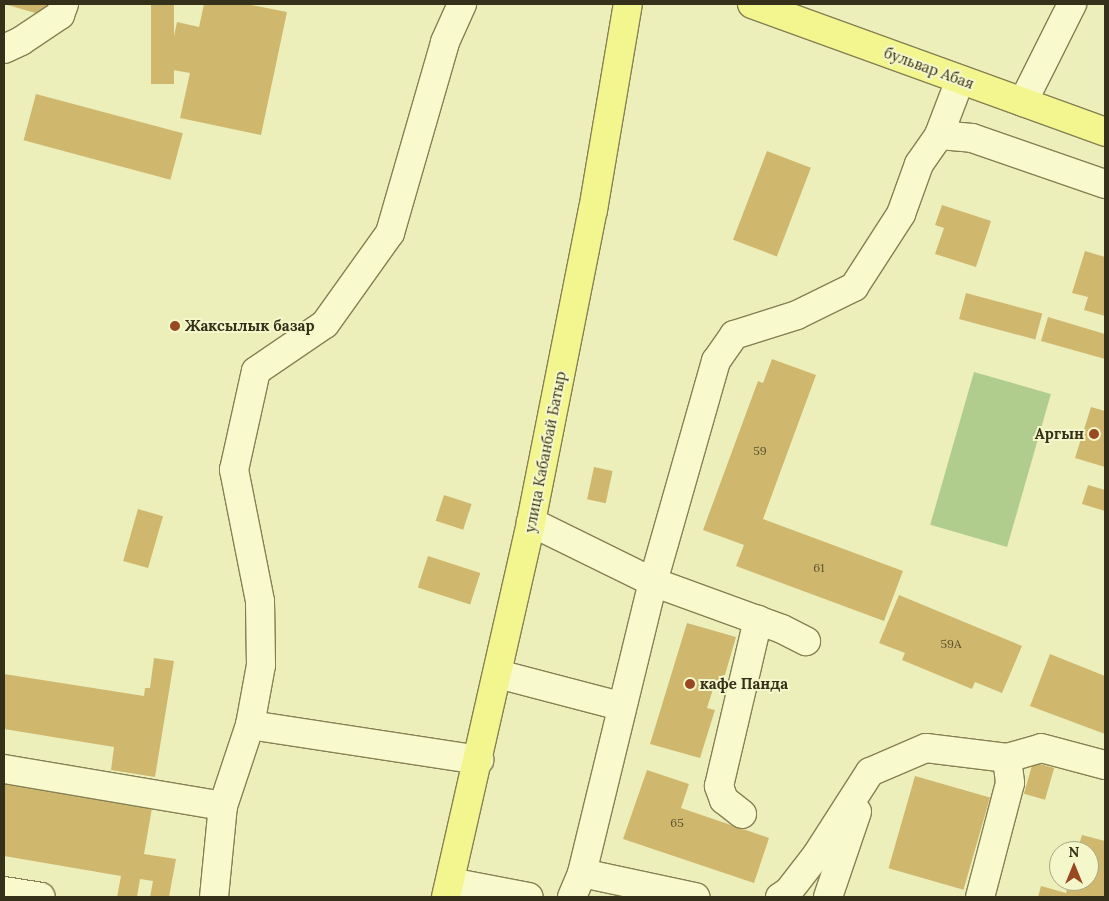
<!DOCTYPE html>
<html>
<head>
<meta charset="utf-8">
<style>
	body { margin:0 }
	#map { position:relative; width:1109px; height:901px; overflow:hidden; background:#edefba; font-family:Lora,serif }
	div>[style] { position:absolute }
	.green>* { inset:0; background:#b0cd8e; transform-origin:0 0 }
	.building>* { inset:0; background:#cfb86e; transform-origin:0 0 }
	.roads { filter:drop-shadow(1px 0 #868054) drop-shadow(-1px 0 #868054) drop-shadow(0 1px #868054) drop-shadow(0 -1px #868054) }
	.minor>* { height:28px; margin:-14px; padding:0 14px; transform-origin:14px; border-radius:14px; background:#f8facd }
	.major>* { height:28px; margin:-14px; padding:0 14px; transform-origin:14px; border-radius:14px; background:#f3f68e }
	.dots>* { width:14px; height:14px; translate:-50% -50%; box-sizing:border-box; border:2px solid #f4f7ca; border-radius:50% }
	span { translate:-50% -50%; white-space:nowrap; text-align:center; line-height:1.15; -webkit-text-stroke:4px #f4f7ca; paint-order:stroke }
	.number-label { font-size:12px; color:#5c522f }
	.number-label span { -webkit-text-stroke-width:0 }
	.street-label { font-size:15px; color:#35301a }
	.poi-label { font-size:15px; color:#35301a; font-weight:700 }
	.left { translate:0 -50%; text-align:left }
	.right { translate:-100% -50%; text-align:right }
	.frame { position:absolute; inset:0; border:5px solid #35301a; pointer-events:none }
	.north { position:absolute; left:1049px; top:841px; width:50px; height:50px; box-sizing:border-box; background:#f4f7ca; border:1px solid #a8a784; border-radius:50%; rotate:0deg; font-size:14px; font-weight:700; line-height:20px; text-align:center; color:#35301a }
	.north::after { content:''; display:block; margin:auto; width:18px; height:22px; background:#984922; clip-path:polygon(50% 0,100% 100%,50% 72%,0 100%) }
</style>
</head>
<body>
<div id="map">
	<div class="green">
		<div style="left:974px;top:372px;width:80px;height:159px;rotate:16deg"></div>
	</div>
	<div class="building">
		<div style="clip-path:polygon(4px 4px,50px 4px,46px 16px)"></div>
		<div style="left:151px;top:4px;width:23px;height:80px"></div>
		<div style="clip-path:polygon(204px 4px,246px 4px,287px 12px,261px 135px,180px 118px,190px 73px,167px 69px,177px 22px,199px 27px)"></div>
		<div style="left:36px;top:94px;width:152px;height:48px;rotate:15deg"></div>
		<div style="left:767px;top:151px;width:47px;height:95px;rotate:21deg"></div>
		<div style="clip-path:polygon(942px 205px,991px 221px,976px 267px,935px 254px,944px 228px,935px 225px)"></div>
		<div style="clip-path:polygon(1085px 251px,1105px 257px,1105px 316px,1084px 310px,1088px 297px,1072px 293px)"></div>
		<div style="left:966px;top:293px;width:79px;height:27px;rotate:15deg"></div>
		<div style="clip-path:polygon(1048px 317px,1105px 334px,1105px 359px,1041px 341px)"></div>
		<div style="clip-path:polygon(772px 359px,816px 375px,763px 519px,903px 571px,884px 621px,736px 566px,744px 545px,703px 530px,758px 381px,763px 383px)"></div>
		<div style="clip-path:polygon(1091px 407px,1105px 411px,1105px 467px,1075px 458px)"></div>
		<div style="left:594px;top:467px;width:19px;height:33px;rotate:12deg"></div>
		<div style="clip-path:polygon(1088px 485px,1105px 490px,1105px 511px,1082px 504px)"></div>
		<div style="left:444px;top:495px;width:29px;height:27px;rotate:18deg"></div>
		<div style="left:138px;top:509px;width:26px;height:54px;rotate:16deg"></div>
		<div style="left:428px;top:556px;width:55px;height:33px;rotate:18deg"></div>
		<div style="clip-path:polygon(899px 595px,1022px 646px,1002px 693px,975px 682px,972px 689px,902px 660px,905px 653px,879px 643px)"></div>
		<div style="clip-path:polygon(687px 623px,736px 637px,722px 685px,715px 683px,707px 708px,715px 710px,700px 758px,650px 744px)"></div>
		<div style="clip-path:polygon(1050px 654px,1105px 676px,1105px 734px,1030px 706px)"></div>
		<div style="clip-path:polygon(154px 658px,174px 661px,155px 777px,111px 770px,114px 747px,4px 729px,4px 674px,144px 696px,145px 688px,150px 688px)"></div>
		<div style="left:1033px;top:762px;width:22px;height:33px;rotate:16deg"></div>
		<div style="clip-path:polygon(647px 770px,689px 784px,681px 808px,769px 838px,754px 883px,623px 839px)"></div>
		<div style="left:915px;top:776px;width:78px;height:96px;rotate:16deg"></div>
		<div style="clip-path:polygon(4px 783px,152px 808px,144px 854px,176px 859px,169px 897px,150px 897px,153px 881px,140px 879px,137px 897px,117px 897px,121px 876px,4px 856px)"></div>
		<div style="clip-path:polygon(1082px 835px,1105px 841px,1105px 897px,1038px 897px,1041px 886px,1066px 893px,1069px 881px,1089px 881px,1089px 851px,1077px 851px)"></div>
	</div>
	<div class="roads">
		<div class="minor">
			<div style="left:4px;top:49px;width:19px;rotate:-25deg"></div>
			<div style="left:21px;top:41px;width:47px;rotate:-33.7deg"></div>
			<div style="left:60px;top:15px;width:12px;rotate:-70deg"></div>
			<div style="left:1023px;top:102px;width:110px;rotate:-63.4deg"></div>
			<div style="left:939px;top:135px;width:59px;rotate:-69.1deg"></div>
			<div style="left:531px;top:522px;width:136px;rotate:26.2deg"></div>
			<div style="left:653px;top:582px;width:137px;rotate:20deg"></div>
			<div style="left:782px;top:629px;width:27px;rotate:27deg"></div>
			<div style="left:498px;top:674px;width:126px;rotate:14.7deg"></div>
			<div style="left:250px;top:725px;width:61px;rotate:-79.6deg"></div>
			<div style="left:261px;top:665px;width:64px;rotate:-90.9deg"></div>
			<div style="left:260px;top:601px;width:134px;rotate:-101.2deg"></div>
			<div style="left:234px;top:470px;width:101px;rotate:-77.5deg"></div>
			<div style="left:256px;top:371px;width:83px;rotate:-34.3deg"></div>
			<div style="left:325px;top:324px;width:112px;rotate:-54.5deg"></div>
			<div style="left:390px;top:233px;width:199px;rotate:-73.9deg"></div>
			<div style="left:445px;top:42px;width:42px;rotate:-65.9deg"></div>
			<div style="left:1007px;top:758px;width:35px;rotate:-16deg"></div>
			<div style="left:1041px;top:748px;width:66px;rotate:14.9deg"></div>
			<div style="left:4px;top:769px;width:222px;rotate:9.6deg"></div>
			<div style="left:742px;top:814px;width:23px;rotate:-142deg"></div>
			<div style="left:724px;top:800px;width:15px;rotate:-110deg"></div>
			<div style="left:719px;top:786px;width:171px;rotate:-76.8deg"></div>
			<div style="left:582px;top:873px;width:116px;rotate:12deg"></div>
			<div style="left:450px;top:882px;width:80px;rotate:10.8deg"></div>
			<div style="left:4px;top:891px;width:37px;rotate:9deg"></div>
			<div style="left:214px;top:897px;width:91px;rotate:-84.4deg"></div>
			<div style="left:223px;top:806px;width:85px;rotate:-71.6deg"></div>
			<div style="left:250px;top:725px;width:232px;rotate:8.7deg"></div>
			<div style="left:572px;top:897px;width:26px;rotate:-67deg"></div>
			<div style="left:582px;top:873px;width:300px;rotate:-76.3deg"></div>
			<div style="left:653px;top:582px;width:230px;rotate:-74.1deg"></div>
			<div style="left:716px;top:361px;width:32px;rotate:-55deg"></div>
			<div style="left:734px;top:335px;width:66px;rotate:-17.6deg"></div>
			<div style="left:797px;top:315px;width:64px;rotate:-26.2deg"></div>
			<div style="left:854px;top:287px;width:87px;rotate:-57.2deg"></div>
			<div style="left:901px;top:214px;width:53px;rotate:-70.2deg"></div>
			<div style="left:919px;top:164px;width:35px;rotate:-55deg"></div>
			<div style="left:939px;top:135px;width:33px;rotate:5deg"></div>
			<div style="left:972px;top:138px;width:141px;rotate:19.1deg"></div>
			<div style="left:780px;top:897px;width:9px;rotate:-32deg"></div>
			<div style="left:788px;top:892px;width:46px;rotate:-52.1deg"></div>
			<div style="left:816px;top:856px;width:100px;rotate:-57.3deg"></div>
			<div style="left:870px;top:772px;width:61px;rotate:-23.2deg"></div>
			<div style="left:926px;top:748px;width:82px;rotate:7deg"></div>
			<div style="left:1007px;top:758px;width:25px;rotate:83deg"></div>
			<div style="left:1010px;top:783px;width:118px;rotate:104.7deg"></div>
			<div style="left:828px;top:897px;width:90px;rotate:-71.2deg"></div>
		</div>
		<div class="major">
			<div style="left:752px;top:4px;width:375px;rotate:19.9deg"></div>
			<div style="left:446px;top:897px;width:385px;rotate:-77.2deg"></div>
			<div style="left:531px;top:522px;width:318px;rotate:-78.8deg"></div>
			<div style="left:593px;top:210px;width:209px;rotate:-80.4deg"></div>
		</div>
	</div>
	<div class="dots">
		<div style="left:175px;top:326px;background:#984922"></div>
		<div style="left:1094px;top:434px;background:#984922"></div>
		<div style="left:690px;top:684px;background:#984922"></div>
	</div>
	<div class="number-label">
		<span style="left:760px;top:451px">59</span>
		<span style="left:819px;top:568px">61</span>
		<span style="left:951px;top:644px">59А</span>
		<span style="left:677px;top:823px">65</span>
	</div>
	<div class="street-label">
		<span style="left:929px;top:68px;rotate:20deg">бульвар Абая</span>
		<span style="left:545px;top:452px;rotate:-79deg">улица Кабанбай Батыр</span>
	</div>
	<div class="poi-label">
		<span class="left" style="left:185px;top:326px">Жаксылык базар</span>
		<span class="right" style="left:1084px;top:434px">Аргын</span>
		<span class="left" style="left:700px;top:684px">кафе Панда</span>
	</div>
	<div class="frame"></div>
	<div class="north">N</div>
</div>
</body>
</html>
